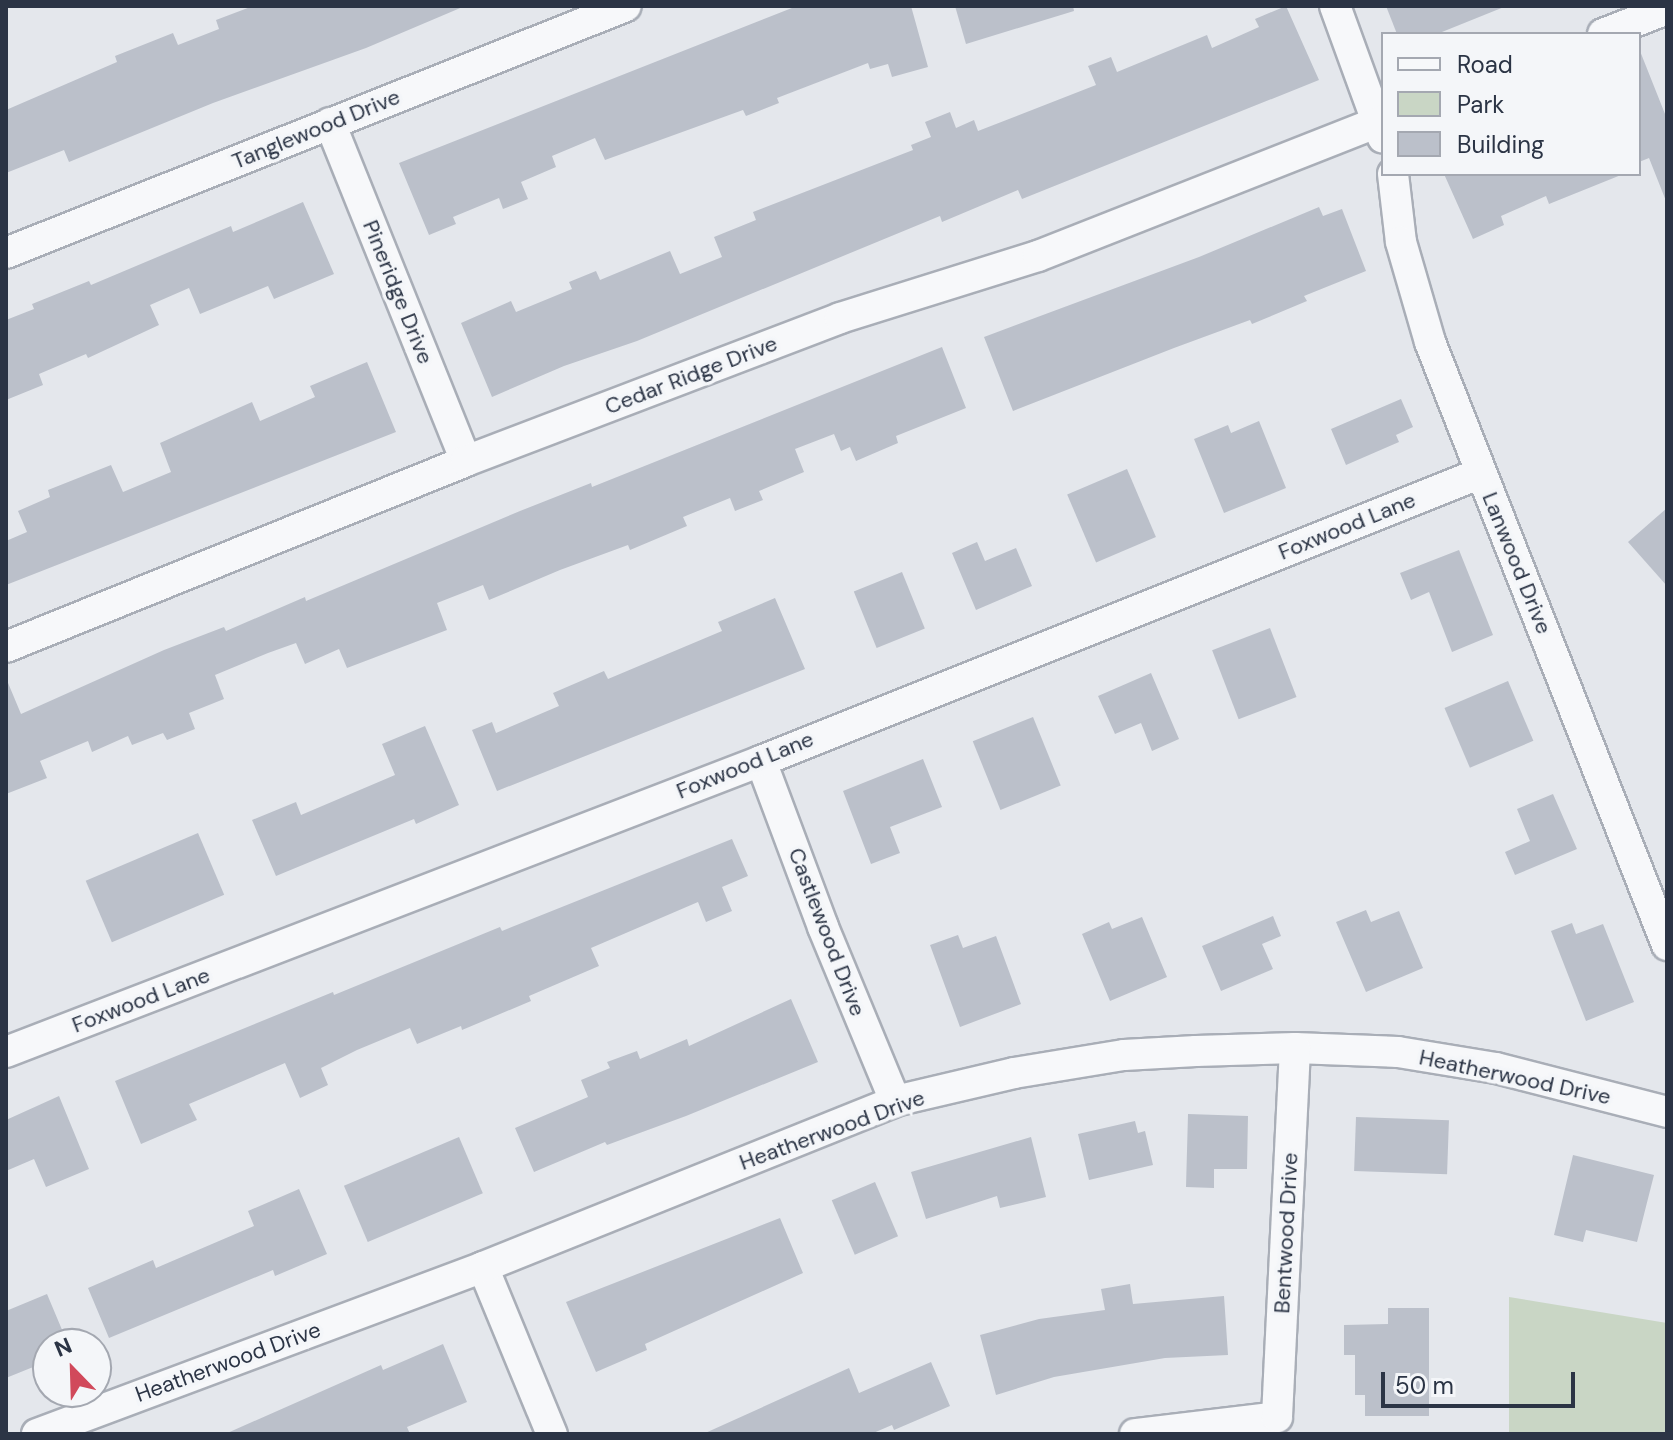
<!DOCTYPE html>
<html>
<head>
<meta charset="utf-8">
<style>
	body { margin:0 }
	#map { position:relative; width:1673px; height:1440px; overflow:hidden; background:#e4e7ec; font-family:"DM Sans",sans-serif }
	div>[style] { position:absolute }
	.green>* { inset:0; background:#c9d6c5 }
	.building>* { inset:0; background:#bbc0ca; transform-origin:0 0 }
	.roads { filter:drop-shadow(2px 0 #a9aeb7) drop-shadow(-2px 0 #a9aeb7) drop-shadow(0 2px #a9aeb7) drop-shadow(0 -2px #a9aeb7) }
	.street>* { height:30px; margin:-15px; padding:0 15px; transform-origin:15px; border-radius:15px; background:#f7f8fa }
	span { translate:-50% -50%; white-space:nowrap; text-align:center; line-height:1.15; -webkit-text-stroke:7px #f4f6f9; paint-order:stroke }
	.street-label { font-size:22px; color:#2b3445 }
	.frame { position:absolute; inset:0; border:8px solid #2b3445; pointer-events:none }
	.legend { position:absolute; left:1381px; top:32px; width:260px; height:144px; box-sizing:border-box; background:#f4f6f9; border:2px solid #a4a8b1; margin:0; padding:10px 14px; list-style:none; font-size:24px; color:#2b3445 }
	.legend li { display:flex; align-items:center; gap:16px; height:40px }
	.legend b { width:40px; border:2px solid #a4a8b1 }
	.north { position:absolute; left:32px; top:1328px; width:80px; height:80px; box-sizing:border-box; background:#f4f6f9; border:2px solid #a4a8b1; border-radius:50%; rotate:337deg; font-size:22px; font-weight:700; line-height:32px; text-align:center; color:#2b3445 }
	.north::after { content:''; display:block; margin:auto; width:28px; height:36px; background:#d1495b; clip-path:polygon(50% 0,100% 100%,50% 72%,0 100%) }
	.scale { position:absolute; left:1381px; top:1372px; width:194px; height:36px; box-sizing:border-box; border:4px solid #2b3445; border-top:0; padding-left:10px; font-size:24px; line-height:28px; white-space:nowrap; color:#2b3445; -webkit-text-stroke:6px #f4f6f9; paint-order:stroke }
</style>
</head>
<body>
<div id="map">
	<div class="green">
		<div style="clip-path:polygon(1509px 1297px,1667px 1323px,1667px 1434px,1509px 1434px)"></div>
	</div>
	<div class="building">
		<div style="clip-path:polygon(253px 6px,465px 6px,366px 48px,213px 103px,69px 162px,64px 150px,6px 173px,6px 110px,117px 62px,115px 56px,173px 33px,178px 45px,219px 29px,216px 20px)"></div>
		<div style="clip-path:polygon(797px 6px,911px 6px,928px 67px,892px 77px,888px 64px,870px 69px,868px 63px,777px 98px,779px 103px,746px 116px,743px 110px,605px 160px,595px 138px,552px 156px,556px 167px,521px 182px,528px 199px,503px 209px,499px 198px,453px 217px,456px 224px,429px 235px,399px 163px)"></div>
		<div style="clip-path:polygon(955px 6px,1073px 6px,1074px 11px,966px 44px)"></div>
		<div style="clip-path:polygon(1286px 6px,1319px 80px,1022px 199px,1018px 190px,942px 222px,940px 216px,637px 341px,564px 366px,492px 397px,461px 323px,511px 301px,516px 312px,572px 289px,569px 282px,596px 271px,600px 280px,670px 251px,680px 274px,722px 257px,714px 237px,756px 220px,753px 212px,913px 150px,911px 145px,931px 137px,925px 122px,950px 112px,956px 128px,974px 120px,978px 131px,1096px 85px,1088px 66px,1111px 57px,1117px 72px,1207px 35px,1212px 48px,1259px 27px,1255px 19px)"></div>
		<div style="clip-path:polygon(1386px 6px,1504px 6px,1504px 7px,1437px 34px,1397px 34px)"></div>
		<div style="clip-path:polygon(1640px 51px,1667px 119px,1666px 201px,1649px 158px,1639px 162px)"></div>
		<div style="clip-path:polygon(1444px 174px,1621px 174px,1621px 175px,1549px 204px,1546px 196px,1501px 216px,1504px 225px,1473px 239px)"></div>
		<div style="clip-path:polygon(303px 202px,334px 274px,274px 299px,268px 286px,200px 314px,189px 288px,150px 305px,159px 325px,88px 358px,86px 354px,39px 374px,43px 385px,6px 400px,6px 320px,34px 309px,32px 304px,89px 281px,91px 285px,231px 226px,233px 232px)"></div>
		<div style="clip-path:polygon(1319px 207px,1323px 216px,1342px 209px,1366px 271px,1304px 296px,1307px 301px,1252px 324px,1250px 320px,1174px 348px,1013px 411px,984px 337px,1199px 257px)"></div>
		<div style="clip-path:polygon(942px 347px,966px 408px,896px 436px,898px 443px,856px 461px,850px 447px,841px 451px,834px 434px,795px 449px,804px 472px,759px 491px,763px 500px,735px 511px,730px 498px,683px 517px,687px 526px,630px 550px,628px 545px,560px 570px,489px 600px,483px 585px,437px 603px,447px 630px,347px 668px,339px 649px,305px 664px,296px 643px,268px 653px,215px 675px,224px 699px,189px 713px,195px 729px,167px 740px,163px 733px,132px 745px,128px 736px,92px 752px,88px 741px,40px 761px,47px 778px,6px 794px,6px 678px,21px 714px,164px 650px,224px 627px,226px 631px,305px 597px,306px 601px,520px 511px,591px 483px,592px 487px)"></div>
		<div style="clip-path:polygon(367px 362px,396px 432px,6px 585px,6px 541px,27px 532px,18px 511px,50px 497px,48px 490px,111px 465px,123px 492px,171px 472px,160px 443px,252px 402px,260px 421px,315px 397px,310px 386px)"></div>
		<div style="clip-path:polygon(1401px 399px,1413px 427px,1396px 435px,1399px 442px,1346px 465px,1331px 429px)"></div>
		<div style="clip-path:polygon(1259px 421px,1286px 488px,1224px 513px,1194px 439px,1228px 425px,1231px 433px)"></div>
		<div style="left:1127px;top:469px;width:74px;height:65px;rotate:67deg"></div>
		<div style="clip-path:polygon(1667px 508px,1667px 586px,1628px 542px)"></div>
		<div style="clip-path:polygon(977px 542px,985px 561px,1016px 548px,1032px 586px,976px 610px,952px 553px)"></div>
		<div style="clip-path:polygon(1459px 550px,1493px 635px,1452px 652px,1429px 592px,1411px 600px,1400px 573px)"></div>
		<div style="left:902px;top:572px;width:61px;height:52px;rotate:68deg"></div>
		<div style="clip-path:polygon(775px 598px,805px 669px,497px 791px,472px 730px,492px 722px,496px 733px,559px 706px,553px 693px,604px 671px,608px 679px,722px 631px,718px 622px)"></div>
		<div style="left:1270px;top:628px;width:74px;height:62px;rotate:69deg"></div>
		<div style="clip-path:polygon(1151px 673px,1179px 739px,1152px 751px,1141px 723px,1115px 734px,1098px 696px)"></div>
		<div style="left:1508px;top:681px;width:65px;height:69px;rotate:67deg"></div>
		<div style="left:1033px;top:717px;width:74px;height:65px;rotate:68deg"></div>
		<div style="clip-path:polygon(425px 726px,459px 805px,416px 824px,414px 819px,276px 876px,252px 820px,296px 802px,301px 815px,395px 775px,382px 744px)"></div>
		<div style="clip-path:polygon(923px 759px,942px 807px,890px 827px,900px 853px,871px 864px,843px 791px)"></div>
		<div style="clip-path:polygon(1553px 794px,1577px 849px,1515px 875px,1505px 852px,1530px 841px,1517px 809px)"></div>
		<div style="left:198px;top:833px;width:67px;height:122px;rotate:67deg"></div>
		<div style="clip-path:polygon(732px 839px,748px 876px,722px 887px,732px 911px,706px 922px,698px 902px,591px 948px,599px 966px,529px 996px,531px 1001px,462px 1030px,461px 1026px,417px 1044px,410px 1028px,357px 1050px,321px 1068px,328px 1085px,300px 1098px,285px 1063px,189px 1104px,197px 1120px,141px 1144px,115px 1081px,333px 992px,334px 995px,500px 927px,502px 931px)"></div>
		<div style="clip-path:polygon(1366px 910px,1371px 922px,1399px 911px,1423px 968px,1366px 992px,1336px 922px)"></div>
		<div style="clip-path:polygon(1273px 916px,1281px 936px,1262px 944px,1273px 969px,1221px 991px,1202px 946px)"></div>
		<div style="clip-path:polygon(1142px 917px,1167px 977px,1110px 1001px,1082px 934px,1109px 922px,1112px 929px)"></div>
		<div style="clip-path:polygon(1572px 923px,1576px 934px,1603px 924px,1634px 1002px,1586px 1021px,1551px 931px)"></div>
		<div style="clip-path:polygon(958px 935px,963px 948px,996px 936px,1021px 1004px,960px 1027px,930px 945px)"></div>
		<div style="clip-path:polygon(791px 999px,818px 1062px,686px 1116px,607px 1145px,605px 1142px,534px 1172px,515px 1128px,588px 1097px,581px 1080px,610px 1068px,607px 1062px,637px 1051px,640px 1059px,687px 1039px,689px 1046px)"></div>
		<div style="clip-path:polygon(59px 1096px,89px 1169px,46px 1187px,34px 1159px,6px 1171px,6px 1120px)"></div>
		<div style="clip-path:polygon(1188px 1114px,1248px 1116px,1247px 1169px,1214px 1169px,1214px 1188px,1186px 1187px)"></div>
		<div style="left:1356px;top:1117px;width:93px;height:54px;rotate:2deg"></div>
		<div style="clip-path:polygon(1135px 1121px,1138px 1133px,1145px 1131px,1153px 1165px,1089px 1180px,1078px 1134px)"></div>
		<div style="left:459px;top:1137px;width:61px;height:125px;rotate:67deg"></div>
		<div style="clip-path:polygon(1031px 1137px,1046px 1197px,1000px 1208px,997px 1196px,926px 1219px,911px 1172px)"></div>
		<div style="clip-path:polygon(1573px 1155px,1654px 1175px,1637px 1242px,1586px 1230px,1583px 1242px,1554px 1235px)"></div>
		<div style="left:875px;top:1182px;width:59px;height:47px;rotate:67deg"></div>
		<div style="clip-path:polygon(299px 1189px,327px 1254px,275px 1276px,273px 1270px,109px 1338px,88px 1288px,153px 1260px,156px 1268px,254px 1226px,248px 1211px)"></div>
		<div style="clip-path:polygon(780px 1218px,803px 1273px,645px 1344px,647px 1350px,596px 1372px,566px 1302px)"></div>
		<div style="clip-path:polygon(1130px 1284px,1133px 1304px,1224px 1296px,1228px 1355px,1165px 1358px,1054px 1377px,996px 1395px,980px 1335px,1039px 1319px,1105px 1310px,1101px 1289px)"></div>
		<div style="clip-path:polygon(47px 1294px,68px 1344px,48px 1344px,48px 1361px,6px 1378px,6px 1311px)"></div>
		<div style="clip-path:polygon(1388px 1308px,1429px 1308px,1429px 1416px,1365px 1416px,1365px 1395px,1355px 1395px,1355px 1355px,1344px 1355px,1344px 1325px,1388px 1324px)"></div>
		<div style="clip-path:polygon(443px 1344px,467px 1402px,407px 1427px,410px 1434px,225px 1434px,381px 1365px,383px 1370px)"></div>
		<div style="clip-path:polygon(931px 1362px,950px 1406px,894px 1430px,892px 1425px,871px 1434px,703px 1434px,849px 1368px,859px 1393px)"></div>
	</div>
	<div class="roads">
		<div class="street">
			<div style="left:1335px;top:6px;width:140px;rotate:70deg"></div>
			<div style="left:1603px;top:34px;width:69px;rotate:-21.3deg"></div>
			<div style="left:330px;top:123px;width:364px;rotate:68.1deg"></div>
			<div style="left:1393px;top:174px;width:68px;rotate:83.3deg"></div>
			<div style="left:1401px;top:242px;width:104px;rotate:73.8deg"></div>
			<div style="left:1430px;top:342px;width:648px;rotate:68.54deg"></div>
			<div style="left:6px;top:253px;width:667px;rotate:-21.72deg"></div>
			<div style="left:6px;top:647px;width:496px;rotate:-22deg"></div>
			<div style="left:466px;top:461px;width:400px;rotate:-20.9deg"></div>
			<div style="left:840px;top:318px;width:207px;rotate:-17.4deg"></div>
			<div style="left:1038px;top:256px;width:371px;rotate:-21.5deg"></div>
			<div style="left:761px;top:761px;width:177px;rotate:69.5deg"></div>
			<div style="left:823px;top:927px;width:188px;rotate:67.5deg"></div>
			<div style="left:6px;top:1052px;width:809px;rotate:-21.08deg"></div>
			<div style="left:761px;top:761px;width:775px;rotate:-21.8deg"></div>
			<div style="left:483px;top:1267px;width:181px;rotate:67.6deg"></div>
			<div style="left:37px;top:1434px;width:476px;rotate:-20.5deg"></div>
			<div style="left:483px;top:1267px;width:444px;rotate:-21.9deg"></div>
			<div style="left:895px;top:1101px;width:122px;rotate:-13.2deg"></div>
			<div style="left:1014px;top:1073px;width:111px;rotate:-9.3deg"></div>
			<div style="left:1124px;top:1055px;width:72px;rotate:-3.2deg"></div>
			<div style="left:1196px;top:1051px;width:99px;rotate:-1.7deg"></div>
			<div style="left:1295px;top:1048px;width:103px;rotate:2.2deg"></div>
			<div style="left:1398px;top:1052px;width:99px;rotate:9.3deg"></div>
			<div style="left:1496px;top:1068px;width:177px;rotate:14.4deg"></div>
			<div style="left:1135px;top:1434px;width:143px;rotate:-6.8deg"></div>
			<div style="left:1277px;top:1417px;width:369px;rotate:-87.2deg"></div>
		</div>
	</div>
	<div class="street-label">
		<span style="left:316px;top:129px;rotate:-22deg">Tanglewood Drive</span>
		<span style="left:398px;top:292px;rotate:68deg">Pineridge Drive</span>
		<span style="left:691px;top:375px;rotate:-21deg">Cedar Ridge Drive</span>
		<span style="left:1347px;top:526px;rotate:-22deg">Foxwood Lane</span>
		<span style="left:1517px;top:563px;rotate:68deg">Lanwood Drive</span>
		<span style="left:745px;top:765px;rotate:-22deg">Foxwood Lane</span>
		<span style="left:827px;top:932px;rotate:69deg">Castlewood Drive</span>
		<span style="left:141px;top:1000px;rotate:-21deg">Foxwood Lane</span>
		<span style="left:1515px;top:1077px;rotate:12deg">Heatherwood Drive</span>
		<span style="left:832px;top:1130px;rotate:-20deg">Heatherwood Drive</span>
		<span style="left:1286px;top:1233px;rotate:-87deg">Bentwood Drive</span>
		<span style="left:228px;top:1362px;rotate:-20deg">Heatherwood Drive</span>
	</div>
	<div class="frame"></div>
	<ul class="legend">
	<li><b style="height:10px;background:#f7f8fa"></b>Road</li>
	<li><b style="height:22px;background:#c9d6c5"></b>Park</li>
	<li><b style="height:22px;background:#bbc0ca"></b>Building</li>
	</ul>
	<div class="north">N</div>
	<div class="scale">50 m</div>
</div>
</body>
</html>
